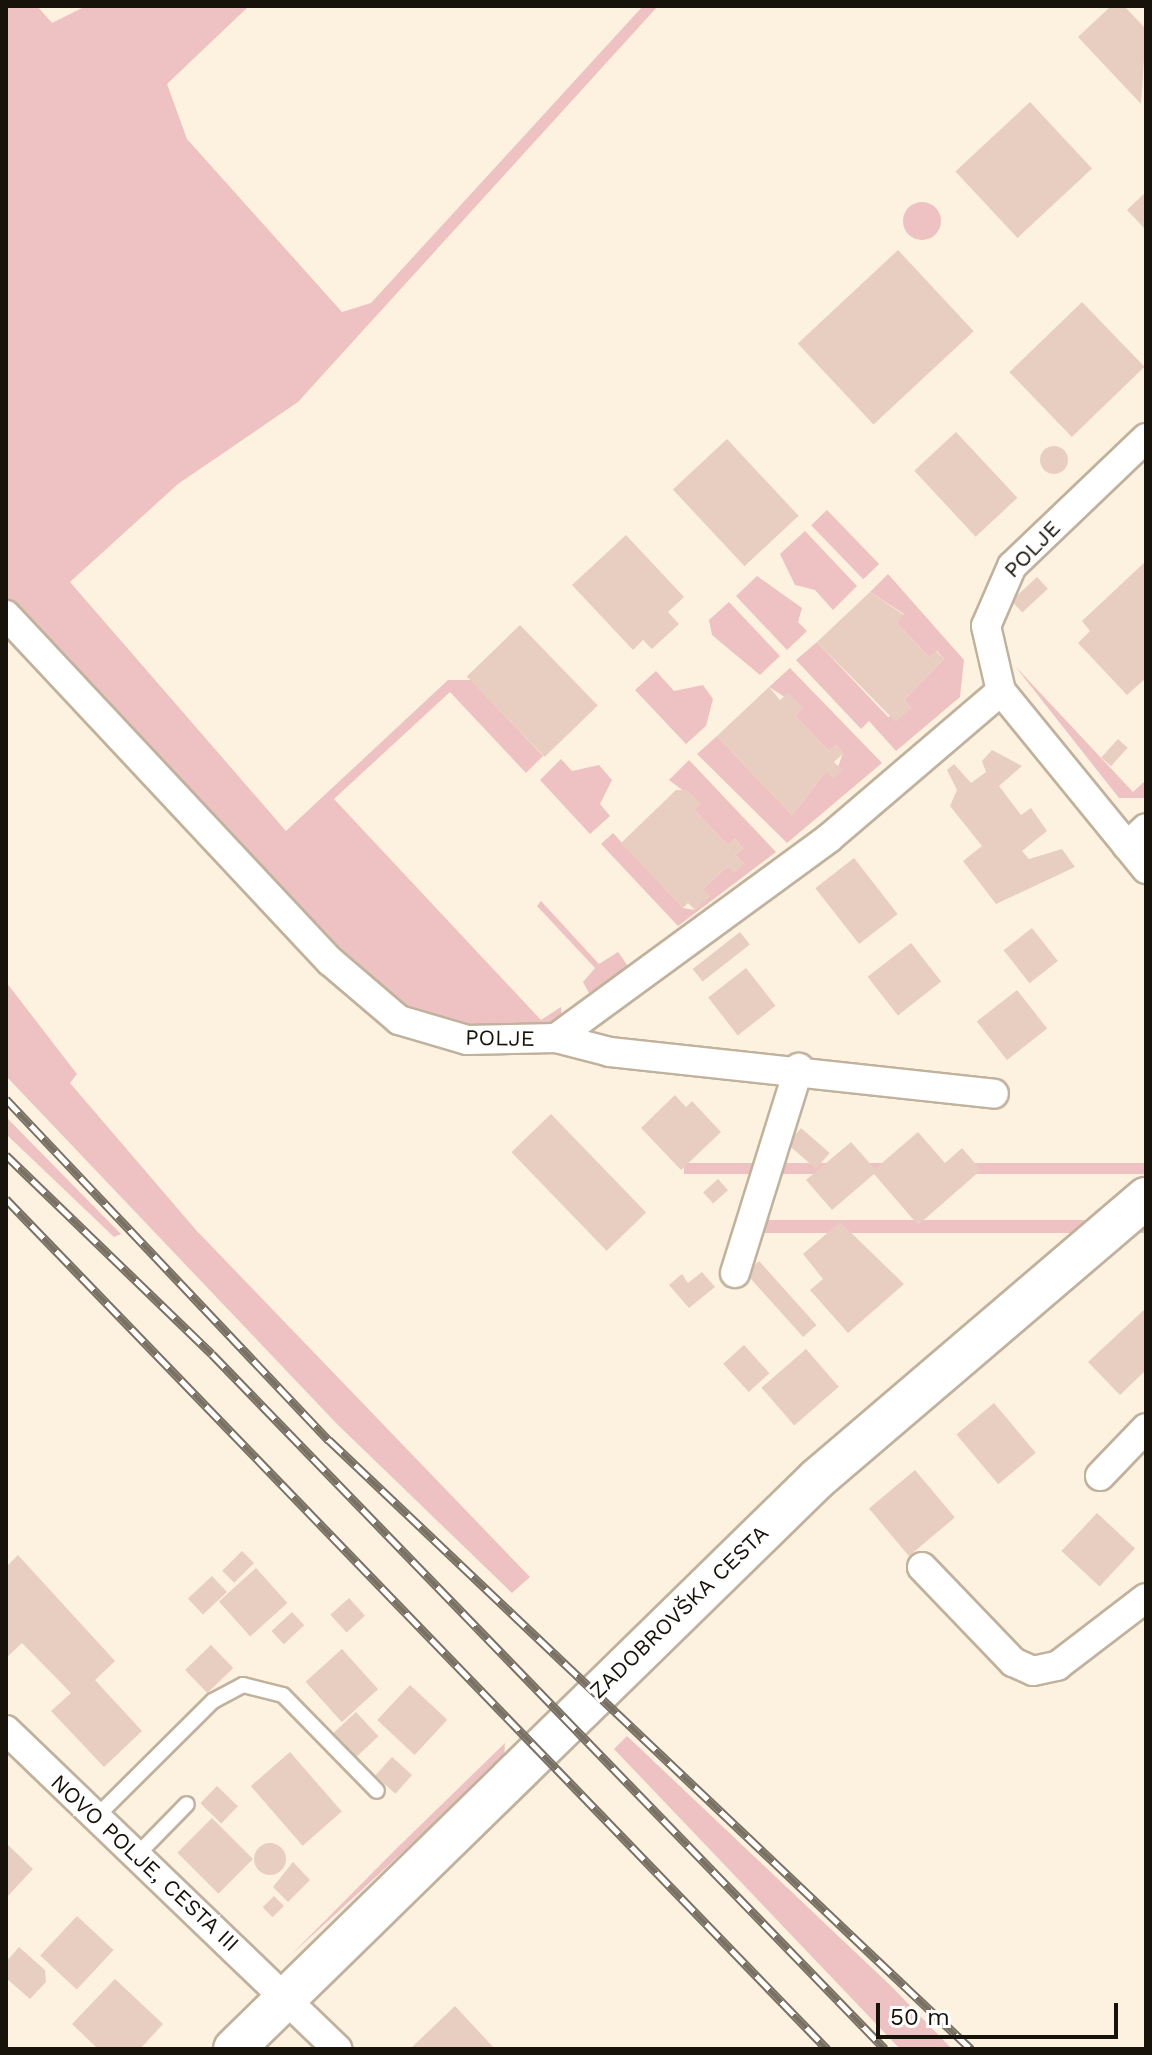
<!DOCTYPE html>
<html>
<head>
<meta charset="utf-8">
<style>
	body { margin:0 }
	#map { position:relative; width:1152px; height:2055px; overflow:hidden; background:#fdf1df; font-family:"Work Sans",sans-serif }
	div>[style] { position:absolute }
	.green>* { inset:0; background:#eec2c2; transform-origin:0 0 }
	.round { border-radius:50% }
	.building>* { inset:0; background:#e8cec1; transform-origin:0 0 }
	.roads { filter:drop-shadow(2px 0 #c0b29c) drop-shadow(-2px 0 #c0b29c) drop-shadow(0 2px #c0b29c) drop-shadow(0 -2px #c0b29c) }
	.lane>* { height:14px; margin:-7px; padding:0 7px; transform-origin:7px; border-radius:7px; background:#fff }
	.street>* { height:28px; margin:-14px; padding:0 14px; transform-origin:14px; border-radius:14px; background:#fff }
	.secondary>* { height:40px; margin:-20px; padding:0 20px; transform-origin:20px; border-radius:20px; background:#fff }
	.rail>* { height:9px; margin-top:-4.5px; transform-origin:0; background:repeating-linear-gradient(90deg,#fff 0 18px,#797164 0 36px); box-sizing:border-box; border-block:2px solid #797164 }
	span { translate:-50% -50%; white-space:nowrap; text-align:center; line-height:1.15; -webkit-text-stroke:6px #fff; paint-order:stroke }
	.street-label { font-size:22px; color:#18130a }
	.frame { position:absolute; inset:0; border:8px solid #18130a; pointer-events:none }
	.scale { position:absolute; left:876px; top:2003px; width:242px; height:36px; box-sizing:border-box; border:4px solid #18130a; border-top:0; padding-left:10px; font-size:24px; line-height:28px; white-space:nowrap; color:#18130a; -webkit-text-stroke:6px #fff; paint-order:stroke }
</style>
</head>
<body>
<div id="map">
	<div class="green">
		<div style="clip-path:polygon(6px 6px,37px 6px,52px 23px,86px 6px,249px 6px,167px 84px,187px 139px,342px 312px,371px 303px,643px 6px,658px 6px,298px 402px,178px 484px,70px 582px,286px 831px,448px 680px,471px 680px,543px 756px,526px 773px,450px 692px,334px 799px,541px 1020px,561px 1007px,562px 1018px,549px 1028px,468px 1028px,404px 1008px,369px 982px,6px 597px)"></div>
		<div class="round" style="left:903px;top:202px;width:38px;height:38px"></div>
		<div style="left:827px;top:510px;width:75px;height:22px;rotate:46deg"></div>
		<div style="clip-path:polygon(805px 531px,857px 586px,833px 610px,815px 590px,795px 585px,780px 554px)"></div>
		<div style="clip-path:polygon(888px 574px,964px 660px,960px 697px,896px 751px,869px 721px,861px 729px,796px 660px,817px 642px,888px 717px,911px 708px,904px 700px,944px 659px,937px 651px,929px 657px,896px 622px,904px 614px,870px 592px)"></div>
		<div style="clip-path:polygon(757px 576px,802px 608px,798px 622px,807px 631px,787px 650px,736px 596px)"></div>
		<div style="clip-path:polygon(729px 602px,780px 656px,760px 675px,712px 635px,709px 620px)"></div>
		<div style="clip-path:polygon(1015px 666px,1133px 792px,1146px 780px,1146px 798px,1119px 798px)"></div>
		<div style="clip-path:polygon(790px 668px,882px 763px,787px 843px,697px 754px,717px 736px,792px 815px,826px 771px,834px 778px,843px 753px,836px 745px,829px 751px,795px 716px,802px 708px,769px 687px)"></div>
		<div style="clip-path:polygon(656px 671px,674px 691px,703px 685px,713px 699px,706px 726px,686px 744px,635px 690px)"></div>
		<div style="clip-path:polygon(561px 759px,572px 771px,599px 765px,612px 780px,600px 804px,610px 816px,590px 834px,540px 780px)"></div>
		<div style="clip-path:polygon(689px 760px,776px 852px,678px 926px,601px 844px,613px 833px,683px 908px,695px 910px,703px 889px,728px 866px,734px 872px,743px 863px,735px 855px,743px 848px,735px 839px,728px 845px,694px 810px,700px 803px,669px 780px)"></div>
		<div style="clip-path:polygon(541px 901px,599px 964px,618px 952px,630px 969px,589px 993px,583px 982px,595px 968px,537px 906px)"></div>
		<div style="clip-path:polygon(6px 982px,77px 1074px,70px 1083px,196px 1230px,530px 1577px,512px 1593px,337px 1424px,6px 1076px)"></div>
		<div style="clip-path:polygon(6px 1117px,121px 1234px,114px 1237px,6px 1134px)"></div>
		<div style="left:1146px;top:1163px;width:11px;height:462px;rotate:90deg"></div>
		<div style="left:1146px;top:1220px;width:13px;height:412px;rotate:90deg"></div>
		<div style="clip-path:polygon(627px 1736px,892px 1987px,952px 2049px,900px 2049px,614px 1749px)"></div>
		<div style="clip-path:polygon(505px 1743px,504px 1759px,291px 1955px,396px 1849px)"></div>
		<div style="clip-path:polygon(527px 1783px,539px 1783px,322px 1992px,324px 1984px)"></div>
	</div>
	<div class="building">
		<div style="clip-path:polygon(1111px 6px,1124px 6px,1146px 29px,1141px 104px,1078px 37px)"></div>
		<div style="left:1030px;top:102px;width:91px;height:102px;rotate:47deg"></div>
		<div style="clip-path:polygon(1146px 192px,1146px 230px,1127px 210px)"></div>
		<div style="left:898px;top:250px;width:111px;height:137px;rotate:47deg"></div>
		<div style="left:1082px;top:302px;width:90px;height:101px;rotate:46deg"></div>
		<div style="left:956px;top:432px;width:90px;height:57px;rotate:47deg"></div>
		<div style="left:727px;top:439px;width:105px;height:74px;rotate:47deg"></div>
		<div class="round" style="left:1040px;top:446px;width:28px;height:28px"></div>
		<div style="clip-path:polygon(626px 535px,684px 597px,668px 612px,679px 624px,652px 649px,643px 640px,633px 650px,572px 585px)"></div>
		<div style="clip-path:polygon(1146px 561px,1146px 678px,1127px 695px,1078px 643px,1090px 631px,1082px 621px)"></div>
		<div style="left:1037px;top:577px;width:16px;height:35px;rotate:47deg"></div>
		<div style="clip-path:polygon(870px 592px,904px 615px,896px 622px,929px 657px,936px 651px,944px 659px,904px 700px,911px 708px,896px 722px,817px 642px)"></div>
		<div style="left:520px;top:625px;width:112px;height:74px;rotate:46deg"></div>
		<div style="clip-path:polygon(769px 687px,780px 700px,788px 693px,803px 708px,795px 716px,829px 751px,836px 745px,844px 753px,834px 762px,842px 770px,833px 779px,826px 771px,792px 815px,717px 736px)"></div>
		<div style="left:1118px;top:739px;width:13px;height:25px;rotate:42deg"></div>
		<div style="clip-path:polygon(992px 750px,1022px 766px,999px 786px,1021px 815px,1031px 808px,1047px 831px,1022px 851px,1029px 859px,1062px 849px,1075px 867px,996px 904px,963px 861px,982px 846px,950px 806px,957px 790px,947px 770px,954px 764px,971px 783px,986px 772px,982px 761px)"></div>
		<div style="clip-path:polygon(676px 790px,687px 790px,701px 804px,694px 810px,728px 845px,735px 839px,743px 848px,735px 855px,744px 864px,734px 873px,728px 866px,703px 889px,710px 896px,695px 910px,688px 903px,683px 908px,621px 843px)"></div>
		<div style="left:854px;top:858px;width:71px;height:49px;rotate:52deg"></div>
		<div style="left:1032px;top:928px;width:42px;height:36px;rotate:52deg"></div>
		<div style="left:740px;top:932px;width:16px;height:60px;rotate:52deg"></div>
		<div style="left:911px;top:943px;width:49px;height:55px;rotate:52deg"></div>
		<div style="left:746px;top:968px;width:48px;height:48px;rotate:52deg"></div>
		<div style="left:1017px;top:990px;width:49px;height:51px;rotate:52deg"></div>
		<div style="clip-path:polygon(675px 1095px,686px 1107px,692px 1101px,721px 1132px,681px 1170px,641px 1128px)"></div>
		<div style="left:551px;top:1114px;width:137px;height:55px;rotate:46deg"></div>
		<div style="left:801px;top:1128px;width:38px;height:21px;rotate:41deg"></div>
		<div style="clip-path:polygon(918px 1132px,945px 1163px,962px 1148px,981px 1170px,918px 1225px,874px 1174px,832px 1210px,806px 1180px,851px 1142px,875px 1169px)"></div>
		<div style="left:718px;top:1179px;width:15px;height:20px;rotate:48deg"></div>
		<div style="clip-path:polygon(840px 1222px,904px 1284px,848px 1333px,810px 1290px,823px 1279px,803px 1254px)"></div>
		<div style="left:759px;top:1261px;width:86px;height:18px;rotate:48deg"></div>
		<div style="clip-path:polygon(702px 1272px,715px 1287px,689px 1308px,669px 1285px,682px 1274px,688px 1283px)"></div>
		<div style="clip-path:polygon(1146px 1308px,1146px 1370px,1120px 1395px,1088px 1362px)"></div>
		<div style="left:744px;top:1345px;width:38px;height:28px;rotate:48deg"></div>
		<div style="left:806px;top:1349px;width:50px;height:59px;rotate:49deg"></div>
		<div style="left:994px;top:1403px;width:65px;height:49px;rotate:50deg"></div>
		<div style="left:915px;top:1470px;width:62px;height:60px;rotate:50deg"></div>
		<div style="left:1097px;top:1513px;width:52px;height:52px;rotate:43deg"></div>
		<div style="left:242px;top:1551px;width:17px;height:28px;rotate:45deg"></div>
		<div style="clip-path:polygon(18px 1555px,115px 1661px,95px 1680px,142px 1731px,104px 1767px,51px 1711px,71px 1693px,22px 1643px,6px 1658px,6px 1567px)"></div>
		<div style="left:256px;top:1568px;width:47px;height:50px;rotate:48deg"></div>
		<div style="left:212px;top:1576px;width:22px;height:33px;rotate:47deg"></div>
		<div style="left:349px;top:1598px;width:24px;height:25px;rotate:48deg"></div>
		<div style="left:292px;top:1612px;width:18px;height:28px;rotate:47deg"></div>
		<div style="left:211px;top:1645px;width:32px;height:36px;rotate:46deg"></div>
		<div style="left:342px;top:1649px;width:54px;height:49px;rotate:48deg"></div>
		<div style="left:410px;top:1685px;width:51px;height:48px;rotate:43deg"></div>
		<div style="left:356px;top:1712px;width:33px;height:33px;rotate:47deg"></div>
		<div style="left:290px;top:1752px;width:79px;height:52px;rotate:49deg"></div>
		<div style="left:392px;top:1757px;width:27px;height:25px;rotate:42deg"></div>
		<div style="left:217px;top:1786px;width:29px;height:24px;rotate:44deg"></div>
		<div style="left:212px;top:1818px;width:58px;height:49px;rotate:45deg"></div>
		<div class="round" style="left:254px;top:1843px;width:32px;height:32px"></div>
		<div style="clip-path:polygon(6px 1843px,33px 1869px,6px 1898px)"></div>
		<div style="clip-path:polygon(293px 1862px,310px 1880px,288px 1902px,273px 1887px)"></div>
		<div style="left:274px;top:1896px;width:14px;height:16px;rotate:45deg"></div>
		<div style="left:77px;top:1916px;width:50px;height:54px;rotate:43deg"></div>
		<div style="clip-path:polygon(19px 1947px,45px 1970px,46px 1982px,30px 1999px,6px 1978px,6px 1962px)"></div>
		<div style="clip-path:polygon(115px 1979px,163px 2024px,140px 2049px,98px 2049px,72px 2024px)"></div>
		<div style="clip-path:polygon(455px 2006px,495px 2049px,410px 2049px)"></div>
	</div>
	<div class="roads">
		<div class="lane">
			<div style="left:96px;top:1817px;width:165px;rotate:-44.8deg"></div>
			<div style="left:213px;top:1701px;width:34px;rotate:-28deg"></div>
			<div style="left:243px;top:1685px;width:41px;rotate:14deg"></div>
			<div style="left:283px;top:1695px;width:134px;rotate:45.6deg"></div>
			<div style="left:137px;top:1855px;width:71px;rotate:-45.6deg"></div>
		</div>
		<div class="street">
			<div style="left:1146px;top:438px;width:185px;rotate:136.3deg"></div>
			<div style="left:1012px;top:566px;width:65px;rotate:113.4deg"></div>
			<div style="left:986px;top:626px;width:67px;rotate:77deg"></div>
			<div style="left:1001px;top:691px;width:230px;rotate:50.8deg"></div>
			<div style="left:6px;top:615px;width:474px;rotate:46.9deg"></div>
			<div style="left:330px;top:961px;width:91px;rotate:40.5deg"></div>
			<div style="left:399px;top:1020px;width:71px;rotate:16.4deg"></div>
			<div style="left:467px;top:1040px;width:89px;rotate:-1.3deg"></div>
			<div style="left:556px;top:1038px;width:56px;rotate:14.5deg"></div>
			<div style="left:610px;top:1052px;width:386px;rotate:6.2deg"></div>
			<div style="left:1127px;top:846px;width:26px;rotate:-43deg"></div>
			<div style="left:556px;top:1038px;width:338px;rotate:-36.2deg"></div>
			<div style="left:829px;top:838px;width:226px;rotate:-40.5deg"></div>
			<div style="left:735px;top:1273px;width:215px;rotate:-72.7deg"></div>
			<div style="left:1100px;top:1476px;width:66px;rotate:-46.2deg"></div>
			<div style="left:922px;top:1567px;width:132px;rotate:46.2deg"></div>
			<div style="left:1013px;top:1662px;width:22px;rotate:24deg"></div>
			<div style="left:1033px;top:1671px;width:25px;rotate:-12deg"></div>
			<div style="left:1057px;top:1666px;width:112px;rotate:-37.4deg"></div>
			<div style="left:6px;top:1730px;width:460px;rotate:43.9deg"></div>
		</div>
		<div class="secondary">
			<div style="left:234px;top:2049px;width:815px;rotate:-44.35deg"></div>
			<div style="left:817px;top:1479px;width:433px;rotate:-40.5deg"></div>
		</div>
	</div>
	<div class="rail">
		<div style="left:6px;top:1099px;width:470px;rotate:46.6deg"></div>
		<div style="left:329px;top:1440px;width:885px;rotate:43.49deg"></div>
		<div style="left:6px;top:1155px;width:286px;rotate:44deg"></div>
		<div style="left:212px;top:1354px;width:967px;rotate:45.92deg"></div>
		<div style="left:6px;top:1199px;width:1182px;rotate:45.99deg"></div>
	</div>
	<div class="street-label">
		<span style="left:1032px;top:549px;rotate:-46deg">POLJE</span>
		<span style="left:500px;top:1038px;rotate:1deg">POLJE</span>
		<span style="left:679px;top:1612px;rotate:-44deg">ZADOBROVŠKA CESTA</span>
		<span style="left:145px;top:1863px;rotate:43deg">NOVO POLJE, CESTA III</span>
	</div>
	<div class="frame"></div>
	<div class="scale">50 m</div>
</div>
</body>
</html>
